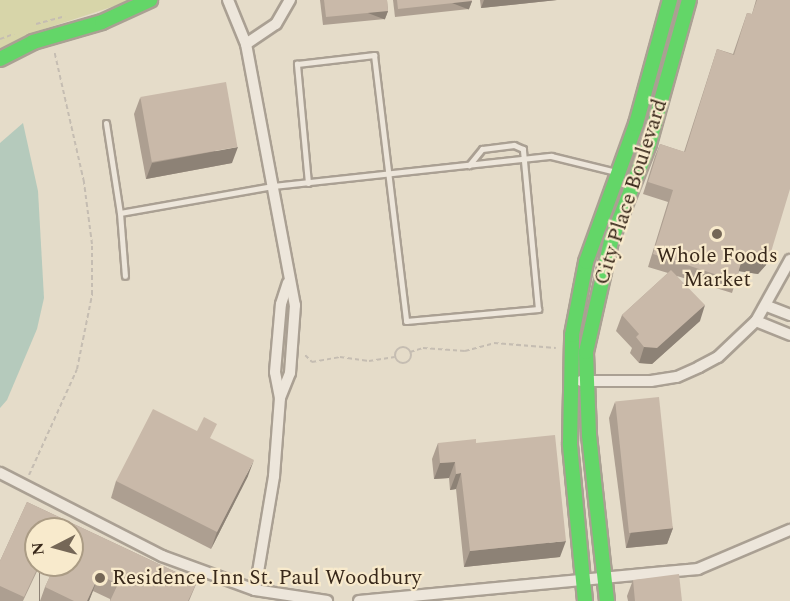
<!DOCTYPE html>
<html>
<head>
<meta charset="utf-8">
<style>
	body { margin:0 }
	#map { position:relative; width:790px; height:601px; overflow:hidden; background:#e5dcc9; font-family:Spectral,serif }
	div>[style] { position:absolute }
	.green>* { inset:0; background:#d7d5a9 }
	.water>* { inset:0; background:#b5cabc }
	.path>* { height:2px; margin-top:-1px; transform-origin:0; background:repeating-linear-gradient(90deg,#c5bdb2 0 4.5px,transparent 0 7.5px) }
	.path>.ring { margin:-1px; padding:0; box-sizing:content-box; background:none; border:2px solid #c5bdb2; border-radius:50% }
	.roads { filter:drop-shadow(2px 0 #aaa093) drop-shadow(-2px 0 #aaa093) drop-shadow(0 2px #aaa093) drop-shadow(0 -2px #aaa093) }
	.lane>* { height:5px; margin:-2.5px; padding:0 2.5px; transform-origin:2.5px; border-radius:2.5px; background:#ede6db }
	.street>* { height:10px; margin:-5px; padding:0 5px; transform-origin:5px; border-radius:5px; background:#ede6db }
	.fast>* { height:14px; margin:-7px; padding:0 7px; transform-origin:7px; border-radius:7px; background:#63d668 }
	.wall>* { inset:0; background:#ad9f91 }
	.shaded-wall>* { inset:0; background:#8d8276; transform-origin:0 0 }
	.building>* { inset:0; background:#c9b9a9; transform-origin:0 0 }
	.dots>* { width:16px; height:16px; translate:-50% -50%; box-sizing:border-box; border:3px solid #f8eacc; border-radius:50% }
	span { translate:-50% -50%; white-space:nowrap; text-align:center; line-height:1.15; -webkit-text-stroke:4.5px #f8eacc; paint-order:stroke }
	.street-label { font-size:21px; color:#38281a }
	.poi-label { font-size:21px; color:#38281a }
	.left { translate:0 -50%; text-align:left }
	.north { position:absolute; left:24px; top:517px; width:60px; height:60px; box-sizing:border-box; background:#f8eacc; border:2px solid #ab9c85; border-radius:50%; rotate:264deg; font-size:16px; font-weight:700; line-height:24px; text-align:center; color:#38281a }
	.north::after { content:''; display:block; margin:auto; width:21px; height:27px; background:#756757; clip-path:polygon(50% 0,100% 100%,50% 72%,0 100%) }
</style>
</head>
<body>
<div id="map">
	<div class="green">
		<div style="clip-path:polygon(0 0,133px 0,38px 31px,0 49px)"></div>
	</div>
	<div class="water">
		<div style="clip-path:polygon(23px 123px,38px 191px,44px 298px,37px 329px,7px 400px,0 408px,0 143px)"></div>
	</div>
	<div class="path">
		<div style="left:36px;top:24px;width:30px;rotate:-15deg"></div>
		<div style="left:0;top:39px;width:15px;rotate:-20deg"></div>
		<div class="ring" style="left:395px;top:347px;width:14px;height:14px"></div>
		<div style="left:410px;top:352px;width:14px;rotate:-17deg"></div>
		<div style="left:423px;top:348px;width:42px;rotate:4.1deg"></div>
		<div style="left:465px;top:351px;width:30px;rotate:-15deg"></div>
		<div style="left:494px;top:343px;width:62px;rotate:4.6deg"></div>
		<div style="left:305px;top:355px;width:10px;rotate:45deg"></div>
		<div style="left:312px;top:362px;width:28px;rotate:-10deg"></div>
		<div style="left:340px;top:357px;width:29px;rotate:8deg"></div>
		<div style="left:369px;top:361px;width:26px;rotate:-9deg"></div>
		<div style="left:29px;top:475px;width:116px;rotate:-65.6deg"></div>
		<div style="left:77px;top:369px;width:76px;rotate:-78.5deg"></div>
		<div style="left:92px;top:295px;width:51px;rotate:-90deg"></div>
		<div style="left:92px;top:244px;width:63px;rotate:-97.4deg"></div>
		<div style="left:84px;top:182px;width:135px;rotate:-102.8deg"></div>
	</div>
	<div class="roads">
		<div class="lane">
			<div style="left:106px;top:123px;width:91px;rotate:81.2deg"></div>
			<div style="left:120px;top:213px;width:155px;rotate:-10deg"></div>
			<div style="left:273px;top:186px;width:280px;rotate:-6.2deg"></div>
			<div style="left:551px;top:156px;width:67px;rotate:13.8deg"></div>
			<div style="left:308px;top:183px;width:120px;rotate:-95.3deg"></div>
			<div style="left:297px;top:64px;width:78px;rotate:-6.7deg"></div>
			<div style="left:374px;top:55px;width:268px;rotate:83.1deg"></div>
			<div style="left:406px;top:321px;width:133px;rotate:-5.2deg"></div>
			<div style="left:538px;top:309px;width:161px;rotate:-95.4deg"></div>
			<div style="left:523px;top:149px;width:10px;rotate:-156deg"></div>
			<div style="left:514px;top:145px;width:32px;rotate:173deg"></div>
			<div style="left:482px;top:149px;width:21px;rotate:129deg"></div>
			<div style="left:120px;top:213px;width:63px;rotate:85.5deg"></div>
		</div>
		<div class="street">
			<div style="left:228px;top:0;width:48px;rotate:67.8deg"></div>
			<div style="left:246px;top:44px;width:266px;rotate:79.4deg"></div>
			<div style="left:295px;top:305px;width:68px;rotate:94.2deg"></div>
			<div style="left:290px;top:373px;width:27px;rotate:112deg"></div>
			<div style="left:246px;top:44px;width:36px;rotate:-34deg"></div>
			<div style="left:276px;top:24px;width:28px;rotate:-60deg"></div>
			<div style="left:767px;top:306px;width:25px;rotate:21deg"></div>
			<div style="left:756px;top:321px;width:37px;rotate:22deg"></div>
			<div style="left:581px;top:381px;width:70px"></div>
			<div style="left:651px;top:381px;width:26px;rotate:-9deg"></div>
			<div style="left:677px;top:377px;width:24px;rotate:-24deg"></div>
			<div style="left:699px;top:367px;width:21px;rotate:-28deg"></div>
			<div style="left:718px;top:357px;width:52px;rotate:-43.5deg"></div>
			<div style="left:756px;top:321px;width:70px;rotate:-60.9deg"></div>
			<div style="left:0;top:473px;width:182px;rotate:27.1deg"></div>
			<div style="left:162px;top:556px;width:99px;rotate:20.1deg"></div>
			<div style="left:255px;top:590px;width:73px;rotate:8.7deg"></div>
			<div style="left:255px;top:590px;width:116px;rotate:-80.5deg"></div>
			<div style="left:274px;top:476px;width:78px;rotate:-85.6deg"></div>
			<div style="left:280px;top:398px;width:26px;rotate:-101deg"></div>
			<div style="left:275px;top:372px;width:68px;rotate:-85deg"></div>
			<div style="left:281px;top:304px;width:22px;rotate:-72deg"></div>
			<div style="left:359px;top:601px;width:341px;rotate:-5.4deg"></div>
			<div style="left:698px;top:569px;width:100px;rotate:-23deg"></div>
		</div>
		<div class="fast">
			<div style="left:0;top:59px;width:37px;rotate:-27deg"></div>
			<div style="left:33px;top:42px;width:72px;rotate:-16.2deg"></div>
			<div style="left:102px;top:22px;width:53px;rotate:-24.6deg"></div>
			<div style="left:585px;top:601px;width:158px;rotate:-95.5deg"></div>
			<div style="left:570px;top:444px;width:109px;rotate:-88.9deg"></div>
			<div style="left:572px;top:335px;width:74px;rotate:-79.1deg"></div>
			<div style="left:586px;top:262px;width:147px;rotate:-70.1deg"></div>
			<div style="left:636px;top:124px;width:129px;rotate:-74.7deg"></div>
			<div style="left:607px;top:601px;width:167px;rotate:-96.2deg"></div>
			<div style="left:589px;top:435px;width:83px;rotate:-92.1deg"></div>
			<div style="left:586px;top:352px;width:114px;rotate:-77.3deg"></div>
			<div style="left:611px;top:241px;width:104px;rotate:-68.6deg"></div>
			<div style="left:649px;top:144px;width:149px;rotate:-74.5deg"></div>
		</div>
	</div>
	<div class="wall">
		<div style="clip-path:polygon(320px 0,387px 0,388px 11px,385px 19px,323px 25px)"></div>
		<div style="clip-path:polygon(393px 0,472px 0,472px 1px,469px 9px,395px 17px)"></div>
		<div style="clip-path:polygon(480px 0,557px 0,481px 8px)"></div>
		<div style="clip-path:polygon(756px 0,790px 0,766px 265px,758px 274px,739px 271px,732px 293px,677px 276px,700px 321px,652px 364px,639px 363px,630px 353px,632px 348px,616px 331px,622px 315px,668px 273px,648px 267px,668px 202px,643px 194px,655px 156px,660px 144px,684px 152px,717px 49px,733px 54px,747px 13px,752px 14px)"></div>
		<div style="clip-path:polygon(140px 98px,232px 163px,146px 179px,134px 114px)"></div>
		<div style="clip-path:polygon(615px 402px,673px 528px,667px 544px,626px 548px,609px 418px)"></div>
		<div style="clip-path:polygon(211px 439px,248px 476px,211px 549px,111px 498px,116px 481px)"></div>
		<div style="clip-path:polygon(438px 443px,476px 443px,560px 557px,464px 567px,456px 489px,450px 490px,449px 478px,434px 479px,432px 459px)"></div>
		<div style="clip-path:polygon(27px 502px,197px 582px,189px 601px,110px 601px,110px 599px,93px 591px,89px 601px,40px 601px,45px 587px,72px 529px,36px 529px,36px 565px,40px 565px,23px 601px,0 601px,0 561px)"></div>
		<div style="clip-path:polygon(633px 580px,682px 601px,628px 601px,627px 596px)"></div>
	</div>
	<div class="shaded-wall">
		<div style="clip-path:polygon(484px 0,557px 0,481px 8px)"></div>
		<div style="left:472px;top:1px;width:9px;height:74px;rotate:111deg"></div>
		<div style="left:388px;top:11px;width:9px;height:62px;rotate:111deg"></div>
		<div style="clip-path:polygon(238px 147px,232px 163px,146px 179px,152px 163px)"></div>
		<div style="clip-path:polygon(771px 252px,766px 265px,758px 274px,738px 271px,742px 259px)"></div>
		<div style="clip-path:polygon(705px 305px,700px 321px,652px 364px,639px 363px,644px 347px)"></div>
		<div style="clip-path:polygon(254px 460px,248px 476px,211px 549px,217px 532px)"></div>
		<div style="clip-path:polygon(455px 462px,449px 478px,434px 479px,440px 463px)"></div>
		<div style="clip-path:polygon(461px 473px,456px 489px,450px 490px,456px 474px)"></div>
		<div style="clip-path:polygon(673px 528px,667px 544px,626px 548px,631px 532px)"></div>
		<div style="clip-path:polygon(566px 541px,560px 557px,464px 567px,470px 551px)"></div>
		<div style="left:39px;top:565px;width:1px;height:40px"></div>
		<div style="clip-path:polygon(99px 575px,89px 601px,87px 601px)"></div>
	</div>
	<div class="building">
		<div style="clip-path:polygon(324px 0,387px 0,388px 11px,326px 17px)"></div>
		<div style="clip-path:polygon(397px 0,472px 0,472px 1px,398px 9px)"></div>
		<div style="clip-path:polygon(757px 0,790px 0,790px 189px,771px 252px,762px 261px,742px 259px,736px 281px,653px 254px,673px 190px,648px 182px,660px 144px,685px 152px,717px 49px,734px 55px,747px 13px,752px 14px)"></div>
		<div style="left:226px;top:82px;width:66px;height:87px;rotate:80deg"></div>
		<div style="clip-path:polygon(671px 270px,705px 305px,657px 348px,644px 347px,636px 337px,639px 334px,622px 315px)"></div>
		<div style="left:659px;top:397px;width:132px;height:44px;rotate:84deg"></div>
		<div style="clip-path:polygon(153px 409px,197px 431px,204px 417px,217px 424px,210px 438px,254px 460px,217px 532px,116px 481px)"></div>
		<div style="clip-path:polygon(555px 435px,566px 541px,470px 551px,461px 473px,456px 474px,455px 462px,440px 463px,438px 443px,476px 439px,476px 443px)"></div>
		<div style="clip-path:polygon(27px 502px,197px 582px,188px 601px,110px 601px,118px 584px,99px 575px,87px 601px,74px 601px,45px 587px,55px 565px,72px 565px,72px 529px,36px 529px,36px 565px,39px 565px,24px 597px,0 586px,0 561px)"></div>
		<div style="clip-path:polygon(679px 574px,682px 601px,635px 601px,633px 580px)"></div>
	</div>
	<div class="dots">
		<div style="left:717px;top:234px;background:#756757"></div>
		<div style="left:100px;top:578px;background:#756757"></div>
	</div>
	<div class="street-label">
		<span style="left:631px;top:192px;rotate:-72deg">City Place Boulevard</span>
	</div>
	<div class="poi-label">
		<span style="left:717px;top:268px">Whole Foods<br>Market</span>
		<span class="left" style="left:112px;top:578px">Residence Inn St. Paul Woodbury</span>
	</div>
	<div class="north">N</div>
</div>
</body>
</html>
